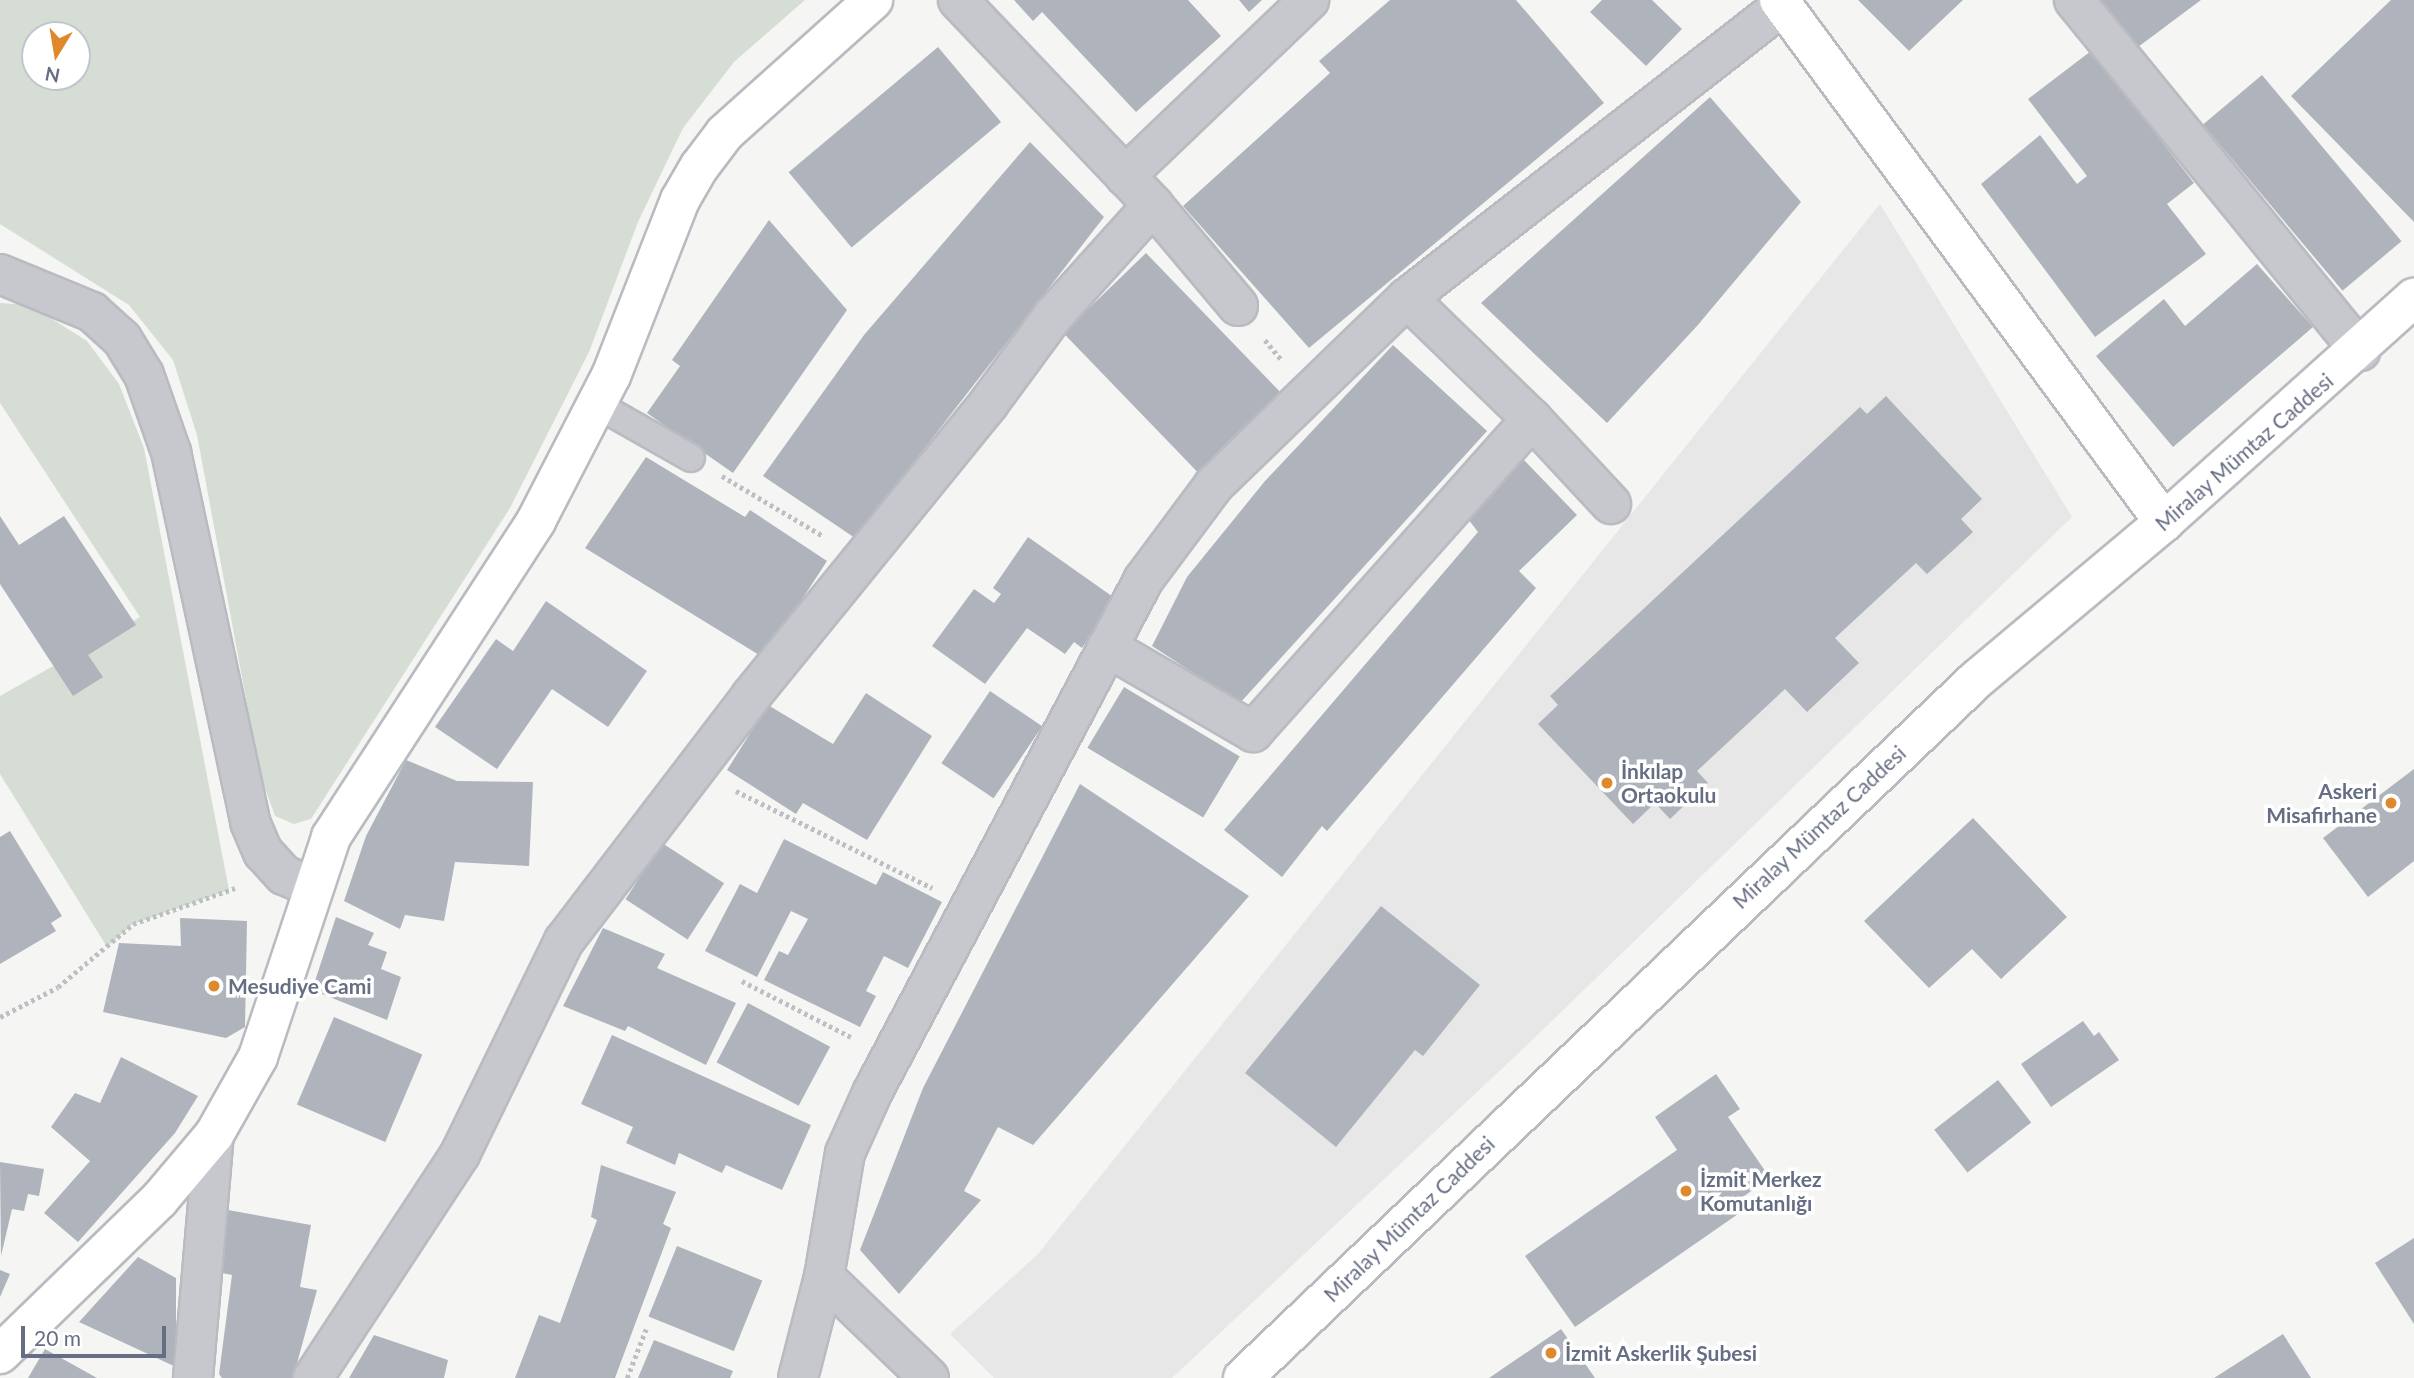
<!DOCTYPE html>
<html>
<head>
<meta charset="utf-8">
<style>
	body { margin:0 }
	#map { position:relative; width:2414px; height:1378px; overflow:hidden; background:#f5f6f3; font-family:Lato,sans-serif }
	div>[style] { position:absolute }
	.built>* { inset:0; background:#e6e7e6 }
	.green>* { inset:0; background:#d5ddd4 }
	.building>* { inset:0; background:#afb3bb; transform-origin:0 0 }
	.path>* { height:4.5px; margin-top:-2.25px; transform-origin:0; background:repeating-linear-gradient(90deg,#bebfc2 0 3.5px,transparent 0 7px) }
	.roads { filter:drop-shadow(2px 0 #b9bbc1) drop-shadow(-2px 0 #b9bbc1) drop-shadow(0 2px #b9bbc1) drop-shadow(0 -2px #b9bbc1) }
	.lane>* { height:26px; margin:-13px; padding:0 13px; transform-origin:13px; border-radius:13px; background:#c7c8cd }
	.street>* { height:38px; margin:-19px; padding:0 19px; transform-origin:19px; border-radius:19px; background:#c7c8cd }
	.secondary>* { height:38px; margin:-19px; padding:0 19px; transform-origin:19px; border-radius:19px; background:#fff }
	.dots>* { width:19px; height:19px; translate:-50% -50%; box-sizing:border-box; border:4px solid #fff; border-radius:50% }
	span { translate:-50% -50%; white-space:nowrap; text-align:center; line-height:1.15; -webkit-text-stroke:7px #fff; paint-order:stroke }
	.street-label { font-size:21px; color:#666e83 }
	.poi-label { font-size:21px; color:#666e83; font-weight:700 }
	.left { translate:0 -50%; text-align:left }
	.right { translate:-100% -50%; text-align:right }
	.north { position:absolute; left:21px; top:21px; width:70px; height:70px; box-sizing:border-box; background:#fff; border:2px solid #c2c5cd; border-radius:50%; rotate:191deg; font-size:19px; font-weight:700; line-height:28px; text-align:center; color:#666e83 }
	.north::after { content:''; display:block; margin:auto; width:24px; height:32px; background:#dd892c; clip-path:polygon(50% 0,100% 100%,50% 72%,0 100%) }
	.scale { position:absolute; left:21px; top:1326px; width:145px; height:32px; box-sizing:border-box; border:4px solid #666e83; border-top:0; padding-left:9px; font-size:21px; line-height:24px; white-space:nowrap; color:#666e83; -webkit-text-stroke:5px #fff; paint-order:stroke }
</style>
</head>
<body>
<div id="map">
	<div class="built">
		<div style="clip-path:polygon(1880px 204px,2072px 517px,1524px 1048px,1172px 1378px,994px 1378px,950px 1334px,1038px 1254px)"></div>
	</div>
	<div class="green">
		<div style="clip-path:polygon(evenodd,0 0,805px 0,734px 62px,683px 128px,638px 222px,589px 352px,510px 508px,311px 819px,294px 824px,275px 816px,260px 774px,197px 435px,173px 360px,129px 305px,0 224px,0 0,35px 35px,77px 35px,77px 77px,35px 77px,35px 35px)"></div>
		<div style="clip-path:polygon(0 303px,30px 305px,87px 341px,119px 384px,144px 448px,229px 890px,133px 924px,107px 947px,0 774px,0 696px,140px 617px,0 403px)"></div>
	</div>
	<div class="building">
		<div style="clip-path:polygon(1014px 0,1188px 0,1221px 36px,1136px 112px,1042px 12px,1033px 21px)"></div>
		<div style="clip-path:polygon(1239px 0,1262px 0,1249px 12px)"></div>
		<div style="clip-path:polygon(1390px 0,1516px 0,1604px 103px,1309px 348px,1183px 206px,1330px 73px,1319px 61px)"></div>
		<div style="clip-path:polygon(1602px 0,1652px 0,1682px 29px,1646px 66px,1590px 12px)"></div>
		<div style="clip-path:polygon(1858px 0,1963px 0,1909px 51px)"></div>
		<div style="clip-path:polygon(2097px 0,2201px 0,2134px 50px)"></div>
		<div style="clip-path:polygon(2391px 0,2414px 0,2414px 222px,2291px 96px)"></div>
		<div style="left:938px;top:47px;width:98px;height:195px;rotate:50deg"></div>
		<div style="clip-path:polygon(2091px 51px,2194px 183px,2167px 204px,2206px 254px,2095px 337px,1981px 184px,2040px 135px,2077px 184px,2087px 176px,2028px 99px)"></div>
		<div style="left:2262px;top:75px;width:217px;height:77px;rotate:50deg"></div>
		<div style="clip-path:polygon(1710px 97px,1801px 202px,1697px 326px,1607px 423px,1481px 303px)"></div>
		<div style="clip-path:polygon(1030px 142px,1104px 217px,855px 538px,763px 476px,864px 335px)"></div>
		<div style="clip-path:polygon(769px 220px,847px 310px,733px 473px,647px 413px,680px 366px,672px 360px)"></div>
		<div style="left:1146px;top:253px;width:196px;height:115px;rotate:46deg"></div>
		<div style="clip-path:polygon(2257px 264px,2313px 327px,2173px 447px,2096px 356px,2164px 299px,2185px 326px)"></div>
		<div style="clip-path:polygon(1393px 345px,1487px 431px,1240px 703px,1152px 646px,1187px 577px,1265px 481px)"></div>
		<div style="clip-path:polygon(1886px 396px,1982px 499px,1961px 519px,1973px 532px,1927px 574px,1916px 563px,1835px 638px,1859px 663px,1807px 712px,1785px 689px,1697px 771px,1708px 783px,1670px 819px,1655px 803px,1633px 824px,1538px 724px,1558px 705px,1550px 696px,1860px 407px,1867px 414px)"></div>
		<div style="clip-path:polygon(646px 457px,745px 517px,750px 510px,827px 561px,764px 658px,585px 548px)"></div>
		<div style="clip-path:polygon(1523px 459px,1577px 515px,1519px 571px,1536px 588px,1327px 831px,1322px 826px,1282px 877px,1224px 830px,1478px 532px,1465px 515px)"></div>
		<div style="clip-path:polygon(0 516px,19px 545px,64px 516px,136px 625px,88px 655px,103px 677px,73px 696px,0 584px)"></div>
		<div style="clip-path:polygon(1028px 537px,1116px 599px,1082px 648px,1074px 642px,1065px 654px,1027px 628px,985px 684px,932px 646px,974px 589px,994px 603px,1001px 594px,993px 588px)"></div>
		<div style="clip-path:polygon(546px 601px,647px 671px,608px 727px,552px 689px,497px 769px,435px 727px,496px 639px,513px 651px)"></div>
		<div style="left:1124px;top:687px;width:135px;height:71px;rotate:31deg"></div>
		<div style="left:990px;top:691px;width:63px;height:87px;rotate:34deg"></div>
		<div style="clip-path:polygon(866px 693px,932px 736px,867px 840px,803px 803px,796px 814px,727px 770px,768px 705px,833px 744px)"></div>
		<div style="clip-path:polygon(406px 760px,457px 781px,533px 782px,529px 866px,455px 862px,444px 921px,405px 915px,400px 929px,344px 901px,366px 836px)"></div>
		<div style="clip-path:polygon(2414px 769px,2414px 861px,2368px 897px,2323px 838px)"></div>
		<div style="clip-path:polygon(1080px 784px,1249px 896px,1033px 1145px,998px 1127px,964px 1191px,981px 1200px,899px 1294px,860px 1250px,923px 1088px)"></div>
		<div style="clip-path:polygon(1973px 818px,2067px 917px,2001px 979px,1972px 949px,1929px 988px,1864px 921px)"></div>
		<div style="clip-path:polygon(10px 831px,62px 916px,51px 923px,56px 931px,0 964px,0 837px)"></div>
		<div style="clip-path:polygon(784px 839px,876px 885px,883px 872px,942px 902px,908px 968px,884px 956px,866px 991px,876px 996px,860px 1027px,764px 980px,779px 951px,788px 955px,808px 919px,791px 911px,757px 977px,705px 951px,740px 884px,757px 893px)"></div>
		<div style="left:662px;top:843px;width:74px;height:67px;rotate:33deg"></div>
		<div style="clip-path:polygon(1381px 906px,1480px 985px,1423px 1056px,1415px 1050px,1336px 1147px,1245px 1073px)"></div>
		<div style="clip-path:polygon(336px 917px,374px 933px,368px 945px,387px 952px,381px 969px,401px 977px,387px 1020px,312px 990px)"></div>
		<div style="clip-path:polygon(180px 918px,247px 921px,245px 1027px,226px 1038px,103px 1012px,119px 943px,181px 946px)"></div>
		<div style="clip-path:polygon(603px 928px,665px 954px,657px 968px,736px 1003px,706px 1065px,628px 1026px,625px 1031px,563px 1006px)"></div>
		<div style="left:748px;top:1003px;width:93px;height:67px;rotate:28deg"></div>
		<div style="left:334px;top:1017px;width:96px;height:95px;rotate:23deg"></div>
		<div style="clip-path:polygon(2083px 1021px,2094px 1036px,2099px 1032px,2119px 1060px,2051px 1107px,2021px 1064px)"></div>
		<div style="clip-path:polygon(612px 1035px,811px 1125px,782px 1190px,726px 1165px,722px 1173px,679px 1153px,675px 1165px,626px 1143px,633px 1127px,581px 1104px)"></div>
		<div style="clip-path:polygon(121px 1057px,198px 1096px,175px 1133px,78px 1242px,44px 1213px,90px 1161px,51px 1127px,75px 1093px,100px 1103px)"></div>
		<div style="clip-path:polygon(1716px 1074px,1740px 1109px,1728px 1117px,1770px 1178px,1734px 1203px,1741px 1212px,1575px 1327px,1525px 1256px,1677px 1150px,1655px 1117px)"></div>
		<div style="left:1998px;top:1080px;width:54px;height:81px;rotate:52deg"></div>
		<div style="clip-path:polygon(0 1162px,44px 1169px,39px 1196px,28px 1194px,24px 1211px,12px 1209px,1px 1256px)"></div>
		<div style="clip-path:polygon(601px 1165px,676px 1192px,663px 1224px,671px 1228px,615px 1378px,515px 1378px,539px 1315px,560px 1323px,597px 1220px,591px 1217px)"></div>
		<div style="clip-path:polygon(228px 1210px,311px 1225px,300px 1287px,317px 1290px,293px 1378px,222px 1378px,219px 1374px,232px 1275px,217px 1272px)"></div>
		<div style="clip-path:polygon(2414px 1238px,2414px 1324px,2375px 1263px)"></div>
		<div style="left:677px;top:1246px;width:92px;height:76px;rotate:22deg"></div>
		<div style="clip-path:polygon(138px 1257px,176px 1278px,176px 1367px,79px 1322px)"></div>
		<div style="clip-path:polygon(0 1270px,10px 1274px,0 1297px)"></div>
		<div style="clip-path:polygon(1561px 1329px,1595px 1378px,1489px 1378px)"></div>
		<div style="clip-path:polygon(2283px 1334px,2311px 1378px,2214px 1378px)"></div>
		<div style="clip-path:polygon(374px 1335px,448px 1360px,444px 1378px,349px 1378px)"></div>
		<div style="clip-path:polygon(654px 1340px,733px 1371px,730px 1378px,638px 1378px)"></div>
		<div style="clip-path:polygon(45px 1349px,97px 1378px,28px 1378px)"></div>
	</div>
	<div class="path">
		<div style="left:1265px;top:340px;width:26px;rotate:50deg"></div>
		<div style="left:722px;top:476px;width:117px;rotate:30.7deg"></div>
		<div style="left:736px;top:791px;width:219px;rotate:26.3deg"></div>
		<div style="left:742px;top:981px;width:125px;rotate:27.2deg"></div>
		<div style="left:0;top:1017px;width:65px;rotate:-27.3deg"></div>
		<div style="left:58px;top:987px;width:98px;rotate:-40deg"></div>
		<div style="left:133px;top:924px;width:108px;rotate:-19.4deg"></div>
		<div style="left:627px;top:1378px;width:53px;rotate:-68.8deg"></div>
	</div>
	<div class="roads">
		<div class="lane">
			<div style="left:596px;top:404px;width:109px;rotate:29.6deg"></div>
		</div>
		<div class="street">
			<div style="left:958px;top:0;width:283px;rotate:46.4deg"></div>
			<div style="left:1153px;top:205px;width:132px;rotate:49.9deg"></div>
			<div style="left:2074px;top:0;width:453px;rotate:50.8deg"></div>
			<div style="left:1125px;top:176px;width:255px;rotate:-43.7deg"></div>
			<div style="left:0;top:274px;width:100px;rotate:22.4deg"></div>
			<div style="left:92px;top:312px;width:40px;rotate:42deg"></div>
			<div style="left:122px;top:339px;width:42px;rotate:58.6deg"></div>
			<div style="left:144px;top:375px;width:82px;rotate:70.7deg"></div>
			<div style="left:171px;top:452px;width:378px;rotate:77.9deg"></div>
			<div style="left:250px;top:822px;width:33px;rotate:67deg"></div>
			<div style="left:263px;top:852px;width:31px;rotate:48deg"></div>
			<div style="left:284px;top:875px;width:30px;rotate:23deg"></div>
			<div style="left:1407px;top:298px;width:174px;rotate:44.1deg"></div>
			<div style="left:1532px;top:419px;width:116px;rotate:47.1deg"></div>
			<div style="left:1107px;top:647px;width:169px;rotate:30.2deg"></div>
			<div style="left:1253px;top:732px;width:419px;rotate:-48.3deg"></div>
			<div style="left:193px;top:1378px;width:244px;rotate:-85.1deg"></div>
			<div style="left:313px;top:1378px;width:268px;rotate:-56.7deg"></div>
			<div style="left:460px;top:1154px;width:237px;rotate:-64deg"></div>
			<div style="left:564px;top:941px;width:308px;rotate:-52.6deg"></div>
			<div style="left:751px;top:696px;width:377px;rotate:-50.9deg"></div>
			<div style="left:989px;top:403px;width:108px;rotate:-53.7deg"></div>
			<div style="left:1053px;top:316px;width:149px;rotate:-48deg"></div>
			<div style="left:798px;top:1378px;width:104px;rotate:-75.6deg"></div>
			<div style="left:929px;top:1378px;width:146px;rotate:-136.1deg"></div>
			<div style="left:824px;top:1277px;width:126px;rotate:-80.4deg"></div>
			<div style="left:845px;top:1153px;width:68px;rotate:-65.7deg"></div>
			<div style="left:873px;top:1091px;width:579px;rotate:-62.11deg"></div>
			<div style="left:1144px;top:579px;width:117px;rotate:-53.3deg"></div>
			<div style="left:1214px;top:485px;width:269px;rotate:-44.1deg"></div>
			<div style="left:1407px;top:298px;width:477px;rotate:-37.9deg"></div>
		</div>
		<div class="secondary">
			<div style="left:1779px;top:0;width:649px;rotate:53.59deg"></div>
			<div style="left:0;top:1354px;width:221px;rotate:-44.1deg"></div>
			<div style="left:159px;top:1200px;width:85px;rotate:-49.8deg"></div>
			<div style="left:214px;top:1135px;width:90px;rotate:-60.6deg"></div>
			<div style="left:258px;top:1057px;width:232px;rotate:-71.6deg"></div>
			<div style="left:331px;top:837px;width:377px;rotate:-57deg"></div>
			<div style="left:536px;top:521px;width:163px;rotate:-62.7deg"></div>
			<div style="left:611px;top:376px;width:189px;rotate:-68.6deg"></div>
			<div style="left:680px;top:200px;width:39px;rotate:-60deg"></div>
			<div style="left:700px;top:166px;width:41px;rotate:-52.9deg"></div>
			<div style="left:725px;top:133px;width:199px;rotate:-41.9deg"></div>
			<div style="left:1243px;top:1378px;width:1014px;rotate:-43.6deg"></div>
			<div style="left:1977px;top:679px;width:244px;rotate:-40deg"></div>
			<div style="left:2164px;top:522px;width:336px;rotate:-41.9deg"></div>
		</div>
	</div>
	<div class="dots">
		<div style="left:1607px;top:783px;background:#dd892c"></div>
		<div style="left:2391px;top:803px;background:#dd892c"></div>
		<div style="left:214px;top:986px;background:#dd892c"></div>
		<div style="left:1686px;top:1191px;background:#dd892c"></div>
		<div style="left:1551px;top:1353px;background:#dd892c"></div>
	</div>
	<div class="street-label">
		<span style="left:2244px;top:452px;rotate:-41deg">Miralay Mümtaz Caddesi</span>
		<span style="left:1819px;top:827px;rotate:-43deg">Miralay Mümtaz Caddesi</span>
		<span style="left:1409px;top:1219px;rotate:-44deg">Miralay Mümtaz Caddesi</span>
	</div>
	<div class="poi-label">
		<span class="left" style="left:1621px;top:783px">İnkılap<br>Ortaokulu</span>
		<span class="right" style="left:2377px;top:803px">Askeri<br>Misafirhane</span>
		<span class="left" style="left:228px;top:986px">Mesudiye Cami</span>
		<span class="left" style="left:1700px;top:1191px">İzmit Merkez<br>Komutanlığı</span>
		<span class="left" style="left:1565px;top:1353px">İzmit Askerlik Şubesi</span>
	</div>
	<div class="north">N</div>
	<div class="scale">20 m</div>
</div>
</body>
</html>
